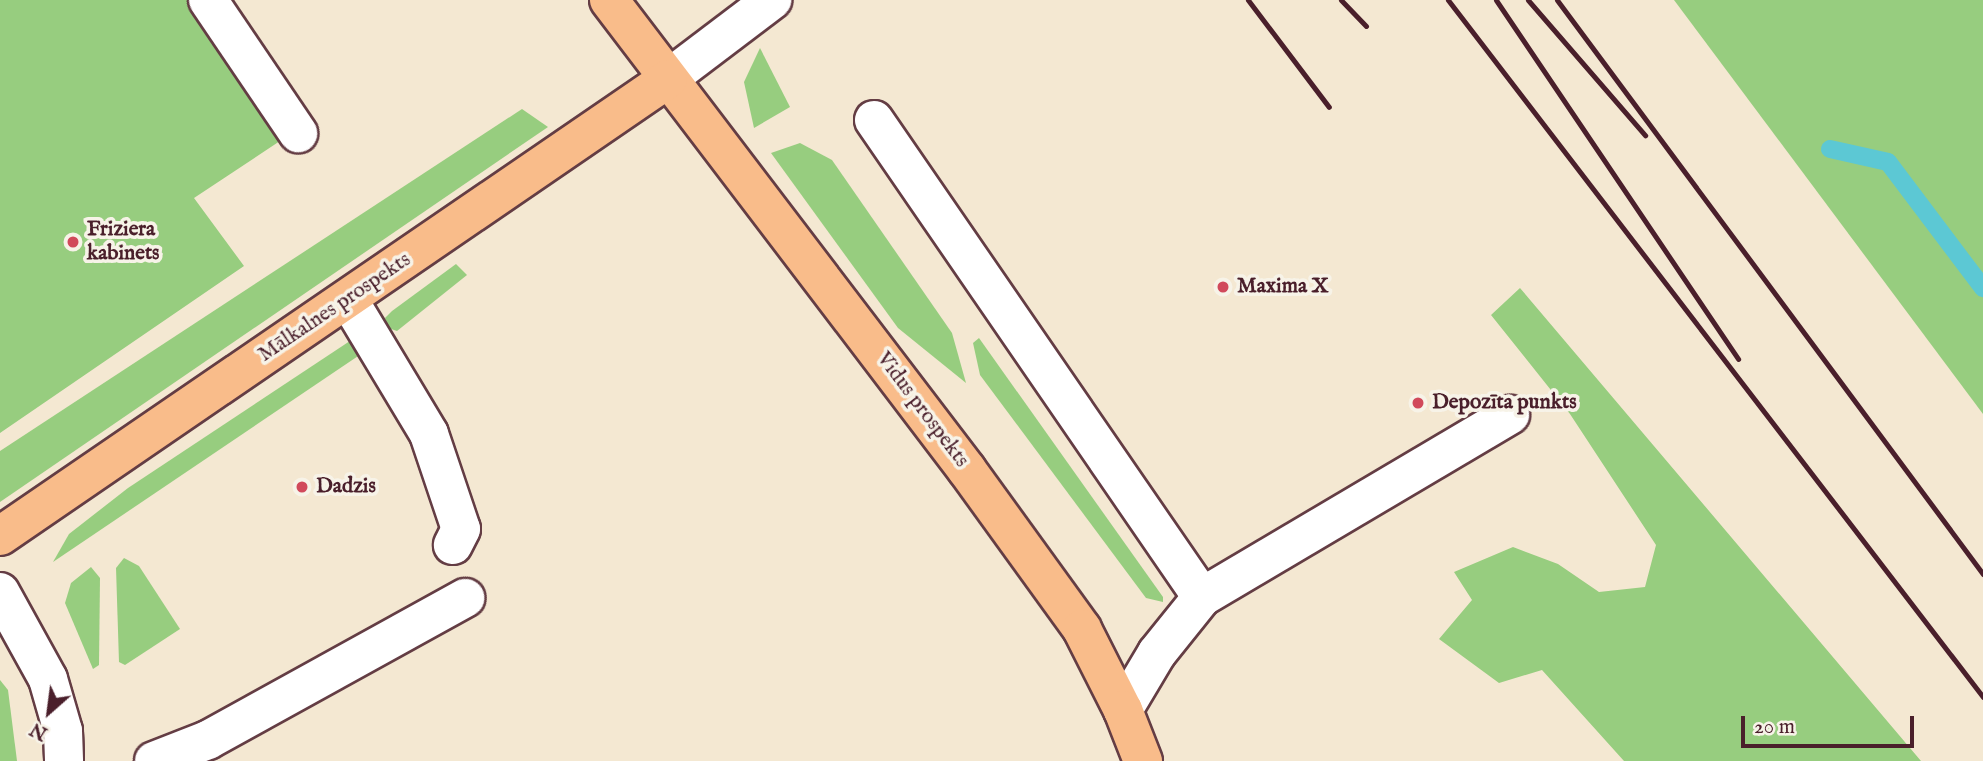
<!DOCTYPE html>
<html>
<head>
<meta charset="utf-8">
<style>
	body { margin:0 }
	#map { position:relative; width:1983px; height:761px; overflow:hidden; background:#f4e8d2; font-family:"IM FELL English",serif }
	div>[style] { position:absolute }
	.green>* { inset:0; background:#97cd7f }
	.stream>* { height:18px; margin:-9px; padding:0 9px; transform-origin:9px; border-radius:9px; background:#5cc8d4 }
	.roads { filter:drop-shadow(2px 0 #643d44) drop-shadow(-2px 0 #643d44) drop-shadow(0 2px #643d44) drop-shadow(0 -2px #643d44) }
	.minor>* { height:38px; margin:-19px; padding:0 19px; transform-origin:19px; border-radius:19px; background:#fff }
	.major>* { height:38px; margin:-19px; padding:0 19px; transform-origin:19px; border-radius:19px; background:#f9bc8a }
	.rail>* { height:5px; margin:-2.5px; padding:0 2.5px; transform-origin:2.5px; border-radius:2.5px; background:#4a1f2b }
	.dots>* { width:19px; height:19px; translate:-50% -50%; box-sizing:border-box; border:4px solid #f7f3e8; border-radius:50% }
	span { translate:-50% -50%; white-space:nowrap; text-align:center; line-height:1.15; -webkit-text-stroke:7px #f7f3e8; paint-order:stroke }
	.poi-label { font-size:21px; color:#4a1f2b; font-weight:700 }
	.left { translate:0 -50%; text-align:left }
	.street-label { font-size:21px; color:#4a1f2b }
	.north { position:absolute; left:14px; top:677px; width:70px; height:70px; -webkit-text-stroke:5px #f7f3e8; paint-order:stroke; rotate:208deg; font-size:19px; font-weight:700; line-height:28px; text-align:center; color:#4a1f2b }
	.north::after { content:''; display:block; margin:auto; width:24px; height:32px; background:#4a1f2b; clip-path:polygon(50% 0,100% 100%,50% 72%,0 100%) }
	.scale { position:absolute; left:1741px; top:716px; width:173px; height:32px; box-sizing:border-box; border:4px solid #4a1f2b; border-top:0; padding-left:9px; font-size:21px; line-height:24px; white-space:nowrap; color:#4a1f2b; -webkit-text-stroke:5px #f7f3e8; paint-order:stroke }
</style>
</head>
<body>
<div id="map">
	<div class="green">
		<div style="clip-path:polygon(0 0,203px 0,292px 133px,194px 198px,244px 266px,0 433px)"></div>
		<div style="clip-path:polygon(1674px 0,1983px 0,1983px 414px)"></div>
		<div style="clip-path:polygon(760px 48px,790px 107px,754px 128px,744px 82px)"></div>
		<div style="clip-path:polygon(522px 109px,548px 127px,0 502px,0 451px)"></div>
		<div style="clip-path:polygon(800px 143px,832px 160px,952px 333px,966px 383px,898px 328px,771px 153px)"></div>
		<div style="clip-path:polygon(456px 264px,467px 275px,397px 331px,388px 328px,385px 318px,392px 311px)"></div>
		<div style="clip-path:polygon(1520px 288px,1921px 761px,1624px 761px,1542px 670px,1499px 683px,1439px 639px,1472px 600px,1454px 572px,1513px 547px,1558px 564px,1599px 592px,1645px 587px,1656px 545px,1570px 414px,1491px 315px)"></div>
		<div style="clip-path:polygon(362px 333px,370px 348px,53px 562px,69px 534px,128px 488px)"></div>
		<div style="clip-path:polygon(979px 338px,1163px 597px,1163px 602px,1146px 598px,980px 375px,973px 343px)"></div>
		<div style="clip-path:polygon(124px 558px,139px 566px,180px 629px,125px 665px,119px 662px,116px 568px)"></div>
		<div style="clip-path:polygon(91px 567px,100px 578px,99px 665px,93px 669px,65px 603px,71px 583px)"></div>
		<div style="clip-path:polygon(0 680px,8px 690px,17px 761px,0 761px)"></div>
	</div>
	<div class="stream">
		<div style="left:1830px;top:149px;width:59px;rotate:12.6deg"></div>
		<div style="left:1888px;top:162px;width:158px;rotate:53deg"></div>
	</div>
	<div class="roads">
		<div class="minor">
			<div style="left:208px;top:0;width:161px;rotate:55.9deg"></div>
			<div style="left:668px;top:79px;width:131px;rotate:-37.2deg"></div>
			<div style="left:874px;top:120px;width:579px;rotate:55.49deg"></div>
			<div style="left:348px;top:299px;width:157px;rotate:59deg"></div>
			<div style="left:429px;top:434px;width:100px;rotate:71.4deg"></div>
			<div style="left:461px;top:529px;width:18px;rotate:117deg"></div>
			<div style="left:0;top:592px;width:99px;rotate:61.1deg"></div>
			<div style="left:48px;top:679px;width:54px;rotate:73.9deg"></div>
			<div style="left:63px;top:731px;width:30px;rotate:88deg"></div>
			<div style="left:1123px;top:710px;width:66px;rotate:-59.2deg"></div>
			<div style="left:1157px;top:653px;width:72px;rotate:-51.2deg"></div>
			<div style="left:1202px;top:597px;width:358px;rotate:-30.6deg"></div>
			<div style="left:154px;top:761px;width:58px;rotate:-21.3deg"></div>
			<div style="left:208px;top:740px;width:294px;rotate:-28.9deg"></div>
		</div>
		<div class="major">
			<div style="left:609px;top:0;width:591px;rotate:52.7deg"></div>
			<div style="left:967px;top:470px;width:196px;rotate:54.1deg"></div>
			<div style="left:1082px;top:629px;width:91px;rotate:63.2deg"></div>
			<div style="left:1123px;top:710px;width:55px;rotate:68.6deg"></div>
			<div style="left:0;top:536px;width:809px;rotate:-34.38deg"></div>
		</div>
	</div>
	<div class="rail">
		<div style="left:1248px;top:0;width:134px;rotate:52.9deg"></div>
		<div style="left:1341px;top:0;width:36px;rotate:46deg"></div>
		<div style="left:1448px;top:0;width:879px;rotate:52.49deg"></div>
		<div style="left:1496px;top:0;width:433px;rotate:56deg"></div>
		<div style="left:1528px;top:0;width:179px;rotate:49.1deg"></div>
		<div style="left:1557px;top:0;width:715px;rotate:53.42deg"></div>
	</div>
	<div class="dots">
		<div style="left:73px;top:242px;background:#d1495b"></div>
		<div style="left:1223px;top:287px;background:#d1495b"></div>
		<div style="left:1418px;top:403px;background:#d1495b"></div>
		<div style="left:302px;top:487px;background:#d1495b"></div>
	</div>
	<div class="poi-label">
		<span class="left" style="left:87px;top:242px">Friziera<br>kabinets</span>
		<span class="left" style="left:1237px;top:287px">Maxima X</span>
		<span class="left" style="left:1432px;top:403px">Depozīta punkts</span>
		<span class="left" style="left:316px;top:487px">Dadzis</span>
	</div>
	<div class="street-label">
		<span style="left:335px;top:308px;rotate:-34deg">Mālkalnes prospekts</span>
		<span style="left:922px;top:410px;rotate:53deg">Vidus prospekts</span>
	</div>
	<div class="north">N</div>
	<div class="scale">20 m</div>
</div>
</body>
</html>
